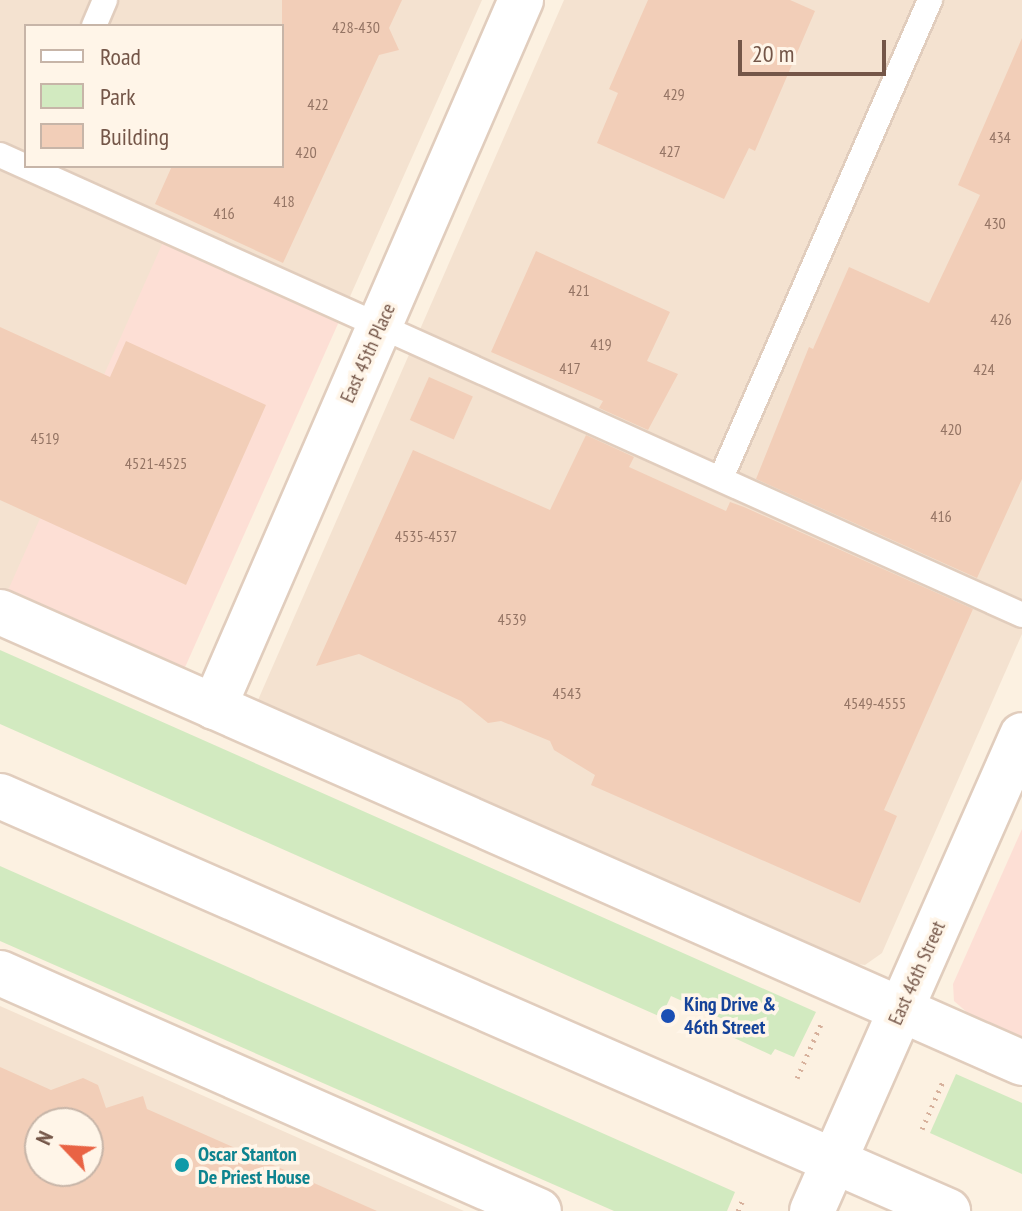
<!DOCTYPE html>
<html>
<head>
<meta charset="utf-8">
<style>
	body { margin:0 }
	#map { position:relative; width:1022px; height:1211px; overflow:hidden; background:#fcf1e1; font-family:"PT Sans Narrow",sans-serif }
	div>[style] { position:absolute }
	.residential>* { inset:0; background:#f4e2d0 }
	.commercial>* { inset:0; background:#fddfd5; transform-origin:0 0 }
	.green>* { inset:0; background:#d2eac0 }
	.building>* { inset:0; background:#f2ceb8; transform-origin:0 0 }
	.path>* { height:5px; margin-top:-2.5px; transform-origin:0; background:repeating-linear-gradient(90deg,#d7b19c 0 2px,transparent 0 8px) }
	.roads { filter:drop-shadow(2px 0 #e1cdbd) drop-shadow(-2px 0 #e1cdbd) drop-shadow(0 2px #e1cdbd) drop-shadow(0 -2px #e1cdbd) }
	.service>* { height:24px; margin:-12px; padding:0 12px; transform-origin:12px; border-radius:12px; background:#fff }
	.minor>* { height:44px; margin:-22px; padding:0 22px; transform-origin:22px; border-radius:22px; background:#fff }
	.tertiary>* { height:44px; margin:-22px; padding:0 22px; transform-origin:22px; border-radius:22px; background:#fff }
	.dots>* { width:22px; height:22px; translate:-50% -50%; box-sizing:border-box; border:4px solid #fff5e8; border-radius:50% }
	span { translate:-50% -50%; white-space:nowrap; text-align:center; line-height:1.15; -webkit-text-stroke:7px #fff5e8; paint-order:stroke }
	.number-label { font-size:16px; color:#947464 }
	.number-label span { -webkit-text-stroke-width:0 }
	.street-label { font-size:20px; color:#745648 }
	.transit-label { font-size:20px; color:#164399; font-weight:700 }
	.left { translate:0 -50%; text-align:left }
	.culture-label { font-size:20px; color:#0d838f; font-weight:700 }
	.legend { position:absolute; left:24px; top:24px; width:260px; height:144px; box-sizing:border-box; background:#fff5e8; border:2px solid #c7b5a8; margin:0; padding:10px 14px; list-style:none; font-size:24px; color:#745648 }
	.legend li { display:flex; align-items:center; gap:16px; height:40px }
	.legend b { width:40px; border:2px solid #c7b5a8 }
	.north { position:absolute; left:24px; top:1107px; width:80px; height:80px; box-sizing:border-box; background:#fff5e8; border:2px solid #c7b5a8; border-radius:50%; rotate:295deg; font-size:22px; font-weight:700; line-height:32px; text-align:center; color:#745648 }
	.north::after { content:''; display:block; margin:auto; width:28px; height:36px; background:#e96344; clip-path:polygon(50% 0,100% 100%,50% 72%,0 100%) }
	.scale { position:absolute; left:738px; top:40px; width:148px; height:36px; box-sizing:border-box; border:4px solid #745648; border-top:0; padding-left:10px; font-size:24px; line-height:28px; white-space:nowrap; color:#745648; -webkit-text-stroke:6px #fff5e8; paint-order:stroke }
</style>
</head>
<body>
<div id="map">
	<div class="residential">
		<div style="clip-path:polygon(evenodd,0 0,482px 0,344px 310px,9px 594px,0 590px,0 0,26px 26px,282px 26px,282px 166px,26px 166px,26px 26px)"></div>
		<div style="clip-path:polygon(564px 0,1022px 0,1022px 634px,882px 953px,865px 965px,849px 963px,258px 700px)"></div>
		<div style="clip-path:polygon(evenodd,0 1006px,464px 1211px,0 1211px,0 1006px,40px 1123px,88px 1123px,88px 1171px,40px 1171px,40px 1123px)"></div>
	</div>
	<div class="commercial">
		<div style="left:168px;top:231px;width:193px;height:396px;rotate:24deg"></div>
		<div style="clip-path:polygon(1022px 829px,1022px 1038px,969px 1014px,954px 1001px,953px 984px)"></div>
	</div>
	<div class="green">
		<div style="clip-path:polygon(0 650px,816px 1012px,794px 1057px,775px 1049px,771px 1055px,730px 1036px,734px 1024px,671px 996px,661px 1017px,0 724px)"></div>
		<div style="clip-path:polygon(0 866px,735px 1192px,727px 1211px,614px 1211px,0 941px)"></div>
		<div style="clip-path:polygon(956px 1074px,1022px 1103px,1022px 1174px,930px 1133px)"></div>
	</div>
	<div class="building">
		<div style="clip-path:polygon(282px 0,402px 0,389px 28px,399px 50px,379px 55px,283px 263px,155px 204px,172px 166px,282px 166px)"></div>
		<div style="clip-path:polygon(648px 0,790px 0,815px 11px,755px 151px,749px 148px,724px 199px,597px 143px,618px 93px,609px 89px)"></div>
		<div style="clip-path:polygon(1022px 38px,1022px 479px,977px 578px,756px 479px,809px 347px,813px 349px,849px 267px,929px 303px,980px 195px,958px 185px)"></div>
		<div style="clip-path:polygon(536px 251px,670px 312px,647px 361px,678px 374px,648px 430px,599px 408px,603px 401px,491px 352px)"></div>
		<div style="clip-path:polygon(0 327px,110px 377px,126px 341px,266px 405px,186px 585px,0 500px)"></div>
		<div style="left:429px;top:377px;width:48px;height:47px;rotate:24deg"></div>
		<div style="clip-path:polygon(586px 435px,634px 457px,629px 467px,726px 511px,730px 502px,744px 507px,973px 609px,884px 810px,897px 816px,860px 903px,591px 785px,595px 775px,554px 750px,550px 741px,501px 721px,488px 723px,461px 701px,359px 654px,316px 666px,413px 450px,550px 510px)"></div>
		<div style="clip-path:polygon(evenodd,0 1067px,51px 1090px,83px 1078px,98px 1085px,106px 1108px,143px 1096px,147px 1109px,377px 1211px,0 1211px,0 1067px,40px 1123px,88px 1123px,88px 1171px,40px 1171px,40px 1123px)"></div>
	</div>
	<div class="path">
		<div style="left:797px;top:1078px;width:59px;rotate:-66deg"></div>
		<div style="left:922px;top:1129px;width:55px;rotate:-66.3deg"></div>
		<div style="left:738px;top:1211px;width:15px;rotate:-67deg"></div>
	</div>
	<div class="roads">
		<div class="service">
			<div style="left:94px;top:26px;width:28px;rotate:-67deg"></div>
			<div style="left:0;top:155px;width:1121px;rotate:24.23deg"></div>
			<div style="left:721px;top:478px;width:522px;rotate:-66.38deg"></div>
		</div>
		<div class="minor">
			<div style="left:0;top:612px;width:1117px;rotate:23.81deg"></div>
			<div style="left:214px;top:707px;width:771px;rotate:-66.53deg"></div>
			<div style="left:0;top:973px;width:589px;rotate:23.82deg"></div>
			<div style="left:812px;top:1211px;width:520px;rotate:-66.19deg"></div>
		</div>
		<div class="tertiary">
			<div style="left:0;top:796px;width:1035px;rotate:23.64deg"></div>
		</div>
	</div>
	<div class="dots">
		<div style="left:668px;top:1016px;background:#1a4fb4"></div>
		<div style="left:182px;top:1165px;background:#0f9aa8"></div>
	</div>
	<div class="number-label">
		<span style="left:356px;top:27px">428-430</span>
		<span style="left:674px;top:94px">429</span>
		<span style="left:318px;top:104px">422</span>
		<span style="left:1000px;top:137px">434</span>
		<span style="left:670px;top:151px">427</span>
		<span style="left:306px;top:152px">420</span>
		<span style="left:284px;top:201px">418</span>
		<span style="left:224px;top:213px">416</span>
		<span style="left:995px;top:223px">430</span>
		<span style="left:579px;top:290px">421</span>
		<span style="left:1001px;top:319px">426</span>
		<span style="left:601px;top:344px">419</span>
		<span style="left:570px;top:368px">417</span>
		<span style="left:984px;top:369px">424</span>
		<span style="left:951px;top:429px">420</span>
		<span style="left:45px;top:438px">4519</span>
		<span style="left:156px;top:463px">4521-4525</span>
		<span style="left:941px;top:516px">416</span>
		<span style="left:426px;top:536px">4535-4537</span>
		<span style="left:512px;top:619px">4539</span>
		<span style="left:567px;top:693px">4543</span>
		<span style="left:875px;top:703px">4549-4555</span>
	</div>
	<div class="street-label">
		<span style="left:368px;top:353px;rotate:-66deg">East 45th Place</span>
		<span style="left:917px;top:973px;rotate:-66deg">East 46th Street</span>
	</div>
	<div class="transit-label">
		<span class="left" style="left:684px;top:1016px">King Drive &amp;<br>46th Street</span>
	</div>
	<div class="culture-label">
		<span class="left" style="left:198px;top:1166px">Oscar Stanton<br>De Priest House</span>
	</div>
	<ul class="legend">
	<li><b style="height:10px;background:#fff"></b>Road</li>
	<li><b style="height:22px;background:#d2eac0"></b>Park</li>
	<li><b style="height:22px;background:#f2ceb8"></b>Building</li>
	</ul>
	<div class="north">N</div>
	<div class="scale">20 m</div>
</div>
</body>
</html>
